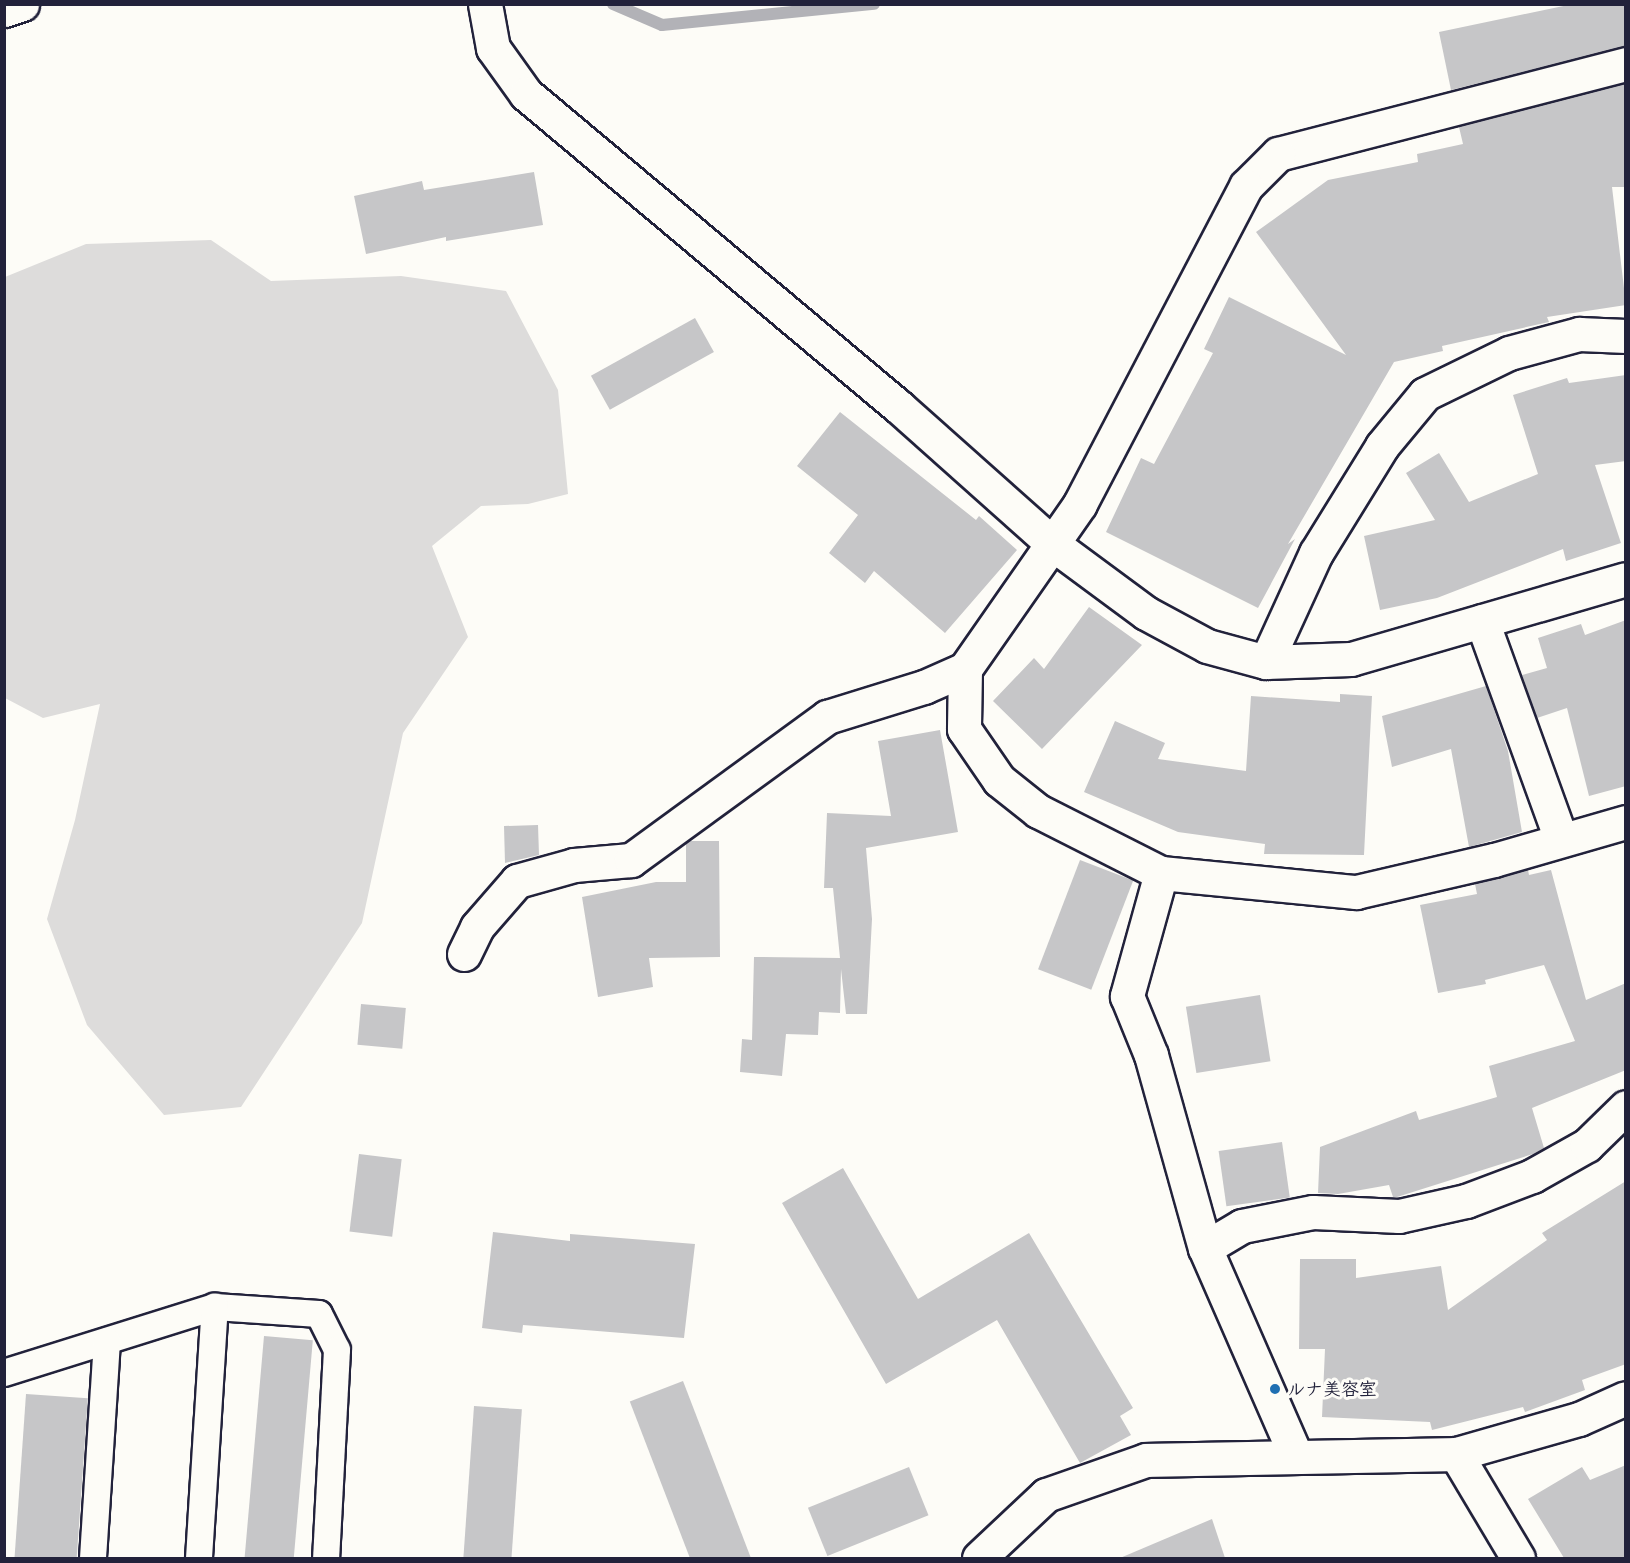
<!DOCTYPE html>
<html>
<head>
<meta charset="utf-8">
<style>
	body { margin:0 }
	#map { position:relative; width:1630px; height:1563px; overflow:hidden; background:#fdfcf7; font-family:"Patrick Hand","Klee One",sans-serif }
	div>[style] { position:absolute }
	.green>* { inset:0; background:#dddcdb }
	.stream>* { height:12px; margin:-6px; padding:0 6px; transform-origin:6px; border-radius:6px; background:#b2b2b7 }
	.building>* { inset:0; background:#c6c6c8; transform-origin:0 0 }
	.roads { filter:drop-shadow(2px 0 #22223b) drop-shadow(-2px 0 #22223b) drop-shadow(0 2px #22223b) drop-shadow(0 -2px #22223b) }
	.service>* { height:26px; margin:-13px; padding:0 13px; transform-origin:13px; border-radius:13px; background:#fdfcf7 }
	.minor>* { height:33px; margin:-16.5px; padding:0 16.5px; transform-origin:16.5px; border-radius:16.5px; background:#fdfcf7 }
	.tertiary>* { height:33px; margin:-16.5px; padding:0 16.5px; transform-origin:16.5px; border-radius:16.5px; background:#fdfcf7 }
	.dots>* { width:16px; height:16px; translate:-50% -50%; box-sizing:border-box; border:3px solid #fdfcf7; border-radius:50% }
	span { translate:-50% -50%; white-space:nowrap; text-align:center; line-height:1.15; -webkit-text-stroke:6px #fdfcf7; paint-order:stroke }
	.poi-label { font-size:18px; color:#22223b; font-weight:700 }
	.left { translate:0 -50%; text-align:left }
	.frame { position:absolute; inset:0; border:6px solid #22223b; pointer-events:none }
</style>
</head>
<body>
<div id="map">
	<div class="green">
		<div style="clip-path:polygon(211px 240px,271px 281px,401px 276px,506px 291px,558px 390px,568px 494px,528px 504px,481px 506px,432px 546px,468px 637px,403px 733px,362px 923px,241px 1107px,164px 1115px,87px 1025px,47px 919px,75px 820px,100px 704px,43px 718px,5px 698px,5px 277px,86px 244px)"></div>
	</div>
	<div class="stream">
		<div style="left:613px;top:4px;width:53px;rotate:23.2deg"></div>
		<div style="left:662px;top:25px;width:213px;rotate:-5.7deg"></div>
	</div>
	<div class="building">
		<div style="clip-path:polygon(1573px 4px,1626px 4px,1626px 46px,1451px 90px,1439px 32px)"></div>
		<div style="clip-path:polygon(1626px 83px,1626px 187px,1612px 187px,1626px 305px,1547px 317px,1549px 322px,1442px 346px,1443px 351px,1394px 362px,1288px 544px,1295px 539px,1258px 608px,1106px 532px,1141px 458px,1154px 464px,1213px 353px,1204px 349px,1229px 297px,1346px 355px,1256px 232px,1328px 180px,1418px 162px,1417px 154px,1463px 144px,1459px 127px)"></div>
		<div style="clip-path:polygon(534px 172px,543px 225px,446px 241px,446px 237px,366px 254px,354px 196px,422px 181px,424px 190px)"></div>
		<div style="left:695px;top:318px;width:39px;height:119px;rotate:61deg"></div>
		<div style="clip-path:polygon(1626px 375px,1626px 461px,1595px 465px,1621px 543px,1566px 561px,1563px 549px,1437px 598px,1380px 610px,1364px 536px,1435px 520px,1406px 473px,1439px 453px,1469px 502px,1538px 474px,1513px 395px,1567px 378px,1569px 383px)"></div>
		<div style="clip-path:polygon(840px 412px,976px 520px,979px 516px,1017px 550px,945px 633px,874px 571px,865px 583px,829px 553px,858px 515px,797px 466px)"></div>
		<div style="clip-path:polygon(1089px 607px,1142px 645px,1042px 749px,993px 701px,1034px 658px,1044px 669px)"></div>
		<div style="clip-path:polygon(1626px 620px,1626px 786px,1589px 796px,1567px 708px,1537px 718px,1522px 675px,1547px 668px,1538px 638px,1581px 624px,1585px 635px)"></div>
		<div style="clip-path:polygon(1486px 686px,1508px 751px,1522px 832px,1469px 847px,1451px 749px,1392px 767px,1382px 716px)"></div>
		<div style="clip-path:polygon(1340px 694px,1372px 696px,1364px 855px,1264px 854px,1265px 844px,1178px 832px,1084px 792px,1115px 721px,1165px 743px,1158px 759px,1246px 771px,1251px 696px,1340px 702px)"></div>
		<div style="clip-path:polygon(940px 730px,958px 832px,866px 848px,872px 919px,867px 1014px,846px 1014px,841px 969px,840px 1013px,819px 1012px,818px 1035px,786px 1034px,782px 1076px,740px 1072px,742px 1039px,752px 1040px,754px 957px,840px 958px,833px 888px,824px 888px,827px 813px,891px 816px,878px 741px)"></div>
		<div style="clip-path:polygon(538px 825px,539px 855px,505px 863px,504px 826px)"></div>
		<div style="clip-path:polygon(690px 841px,719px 841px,720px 957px,649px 958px,653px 987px,598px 997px,582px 897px,656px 882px,686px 882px,686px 843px)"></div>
		<div style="left:1080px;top:860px;width:57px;height:117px;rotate:21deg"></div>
		<div style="clip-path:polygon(1528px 870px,1529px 875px,1551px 870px,1586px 1000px,1626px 983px,1626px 1070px,1532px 1108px,1544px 1148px,1533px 1154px,1397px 1197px,1393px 1197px,1389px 1185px,1338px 1194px,1318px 1193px,1320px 1147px,1416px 1111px,1419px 1120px,1497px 1097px,1489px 1066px,1575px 1041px,1544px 965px,1485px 980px,1486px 984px,1438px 993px,1420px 905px,1477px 894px,1475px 884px)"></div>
		<div style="left:1260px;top:995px;width:67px;height:75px;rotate:81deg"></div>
		<div style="left:361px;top:1004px;width:45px;height:41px;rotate:5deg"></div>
		<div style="left:1282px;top:1142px;width:56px;height:64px;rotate:82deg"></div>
		<div style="left:359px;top:1154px;width:43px;height:78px;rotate:7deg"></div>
		<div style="clip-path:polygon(843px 1168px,918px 1299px,1029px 1233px,1133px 1408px,1120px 1416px,1131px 1435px,1080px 1463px,997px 1320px,886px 1384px,782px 1203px)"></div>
		<div style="clip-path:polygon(1626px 1181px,1626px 1364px,1582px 1380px,1585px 1390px,1525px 1412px,1523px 1407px,1432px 1430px,1430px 1422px,1322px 1417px,1325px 1349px,1299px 1349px,1300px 1259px,1356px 1259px,1356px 1278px,1441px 1266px,1448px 1310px,1547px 1240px,1542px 1233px)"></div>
		<div style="clip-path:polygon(493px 1232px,570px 1241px,570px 1234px,695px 1244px,684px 1338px,523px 1325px,522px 1333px,482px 1328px)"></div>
		<div style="left:264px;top:1336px;width:49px;height:223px;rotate:5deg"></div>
		<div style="left:683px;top:1381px;width:189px;height:57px;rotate:69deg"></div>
		<div style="left:26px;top:1394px;width:62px;height:164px;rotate:4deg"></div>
		<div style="left:474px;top:1406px;width:48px;height:152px;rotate:4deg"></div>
		<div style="clip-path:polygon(1626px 1465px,1626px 1558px,1564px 1558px,1528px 1499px,1582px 1467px,1590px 1480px)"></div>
		<div style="left:909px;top:1467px;width:52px;height:109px;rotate:68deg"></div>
		<div style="clip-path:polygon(1212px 1519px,1225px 1558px,1120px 1558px)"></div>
	</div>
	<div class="roads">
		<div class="service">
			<div style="left:4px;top:1373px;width:221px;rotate:-17.4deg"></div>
			<div style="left:215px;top:1307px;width:104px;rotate:3.9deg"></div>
			<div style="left:319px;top:1314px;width:40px;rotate:63.4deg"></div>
			<div style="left:337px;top:1350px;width:208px;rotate:93deg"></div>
			<div style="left:93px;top:1558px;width:217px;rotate:-86.3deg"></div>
			<div style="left:199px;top:1558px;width:252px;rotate:-86.4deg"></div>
		</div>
		<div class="minor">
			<div style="left:4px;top:10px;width:19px;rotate:-18deg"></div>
			<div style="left:1626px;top:64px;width:359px;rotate:165.5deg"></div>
			<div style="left:1278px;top:154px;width:45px;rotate:135deg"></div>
			<div style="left:1246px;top:186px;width:359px;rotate:117.6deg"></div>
			<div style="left:1080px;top:504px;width:201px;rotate:124.9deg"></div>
			<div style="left:965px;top:669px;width:60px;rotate:91deg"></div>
			<div style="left:964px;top:729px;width:62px;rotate:55.5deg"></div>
			<div style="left:999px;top:780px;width:50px;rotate:38.5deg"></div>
			<div style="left:1038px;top:811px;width:138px;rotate:26.8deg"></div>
			<div style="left:1161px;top:873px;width:196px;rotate:5.6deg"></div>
			<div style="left:1356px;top:892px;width:142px;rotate:-13.1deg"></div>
			<div style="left:1494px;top:860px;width:137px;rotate:-16.1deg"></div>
			<div style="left:1482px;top:621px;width:232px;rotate:70.1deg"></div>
			<div style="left:1266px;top:662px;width:120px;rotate:-65.4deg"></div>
			<div style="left:1316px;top:553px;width:126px;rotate:-58.3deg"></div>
			<div style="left:1382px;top:446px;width:67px;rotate:-50.4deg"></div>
			<div style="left:1425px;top:394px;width:93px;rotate:-26deg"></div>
			<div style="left:1509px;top:353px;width:73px;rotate:-15.2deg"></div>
			<div style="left:1579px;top:334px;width:47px;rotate:2.4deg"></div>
			<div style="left:1161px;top:873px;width:128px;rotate:105.5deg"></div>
			<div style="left:1127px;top:996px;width:64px;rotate:67.9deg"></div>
			<div style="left:1151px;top:1055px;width:200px;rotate:74.4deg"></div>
			<div style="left:1205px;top:1248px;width:225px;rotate:66.4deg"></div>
			<div style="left:464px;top:954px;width:30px;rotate:-64deg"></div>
			<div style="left:477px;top:927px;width:61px;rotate:-49deg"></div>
			<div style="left:517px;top:881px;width:59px;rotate:-15.7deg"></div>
			<div style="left:574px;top:865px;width:57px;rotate:-5deg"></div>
			<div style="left:631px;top:860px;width:243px;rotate:-36.1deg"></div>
			<div style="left:827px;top:717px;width:102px;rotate:-17.2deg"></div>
			<div style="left:924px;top:687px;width:45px;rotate:-23.7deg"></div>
			<div style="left:1205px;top:1248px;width:43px;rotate:-30.7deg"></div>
			<div style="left:1242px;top:1226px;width:72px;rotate:-11.2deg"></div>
			<div style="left:1313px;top:1212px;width:86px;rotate:2.7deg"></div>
			<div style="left:1399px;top:1216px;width:69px;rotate:-12.6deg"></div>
			<div style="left:1466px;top:1201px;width:71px;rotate:-20.7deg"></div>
			<div style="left:1532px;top:1176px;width:63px;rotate:-29.4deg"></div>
			<div style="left:1587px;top:1145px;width:54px;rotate:-44.3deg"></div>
			<div style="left:1456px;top:1454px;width:121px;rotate:59.2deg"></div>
			<div style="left:979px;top:1558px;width:92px;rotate:-43.2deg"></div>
			<div style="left:1046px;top:1495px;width:106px;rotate:-19.3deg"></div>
			<div style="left:1146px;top:1460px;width:310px;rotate:-1.1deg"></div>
			<div style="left:1456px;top:1454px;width:128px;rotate:-15.9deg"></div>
			<div style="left:1579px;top:1419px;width:51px;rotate:-24.1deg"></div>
		</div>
		<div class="tertiary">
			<div style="left:485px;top:4px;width:45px;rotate:79.7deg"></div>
			<div style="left:493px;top:48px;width:57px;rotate:54.3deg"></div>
			<div style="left:526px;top:94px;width:487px;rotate:40deg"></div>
			<div style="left:899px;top:407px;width:208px;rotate:41.7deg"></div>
			<div style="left:1054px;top:545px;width:114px;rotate:36.5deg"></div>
			<div style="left:1146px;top:613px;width:69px;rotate:28.4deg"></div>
			<div style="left:1207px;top:646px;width:61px;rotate:15.2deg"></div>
			<div style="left:1266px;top:662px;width:85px;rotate:-2deg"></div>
			<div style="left:1351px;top:659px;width:286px;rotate:-16.2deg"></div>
		</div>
	</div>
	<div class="dots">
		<div style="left:1275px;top:1389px;background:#1f6fb2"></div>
	</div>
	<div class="poi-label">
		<span class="left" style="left:1287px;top:1389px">ルナ美容室</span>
	</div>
	<div class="frame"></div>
</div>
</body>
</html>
